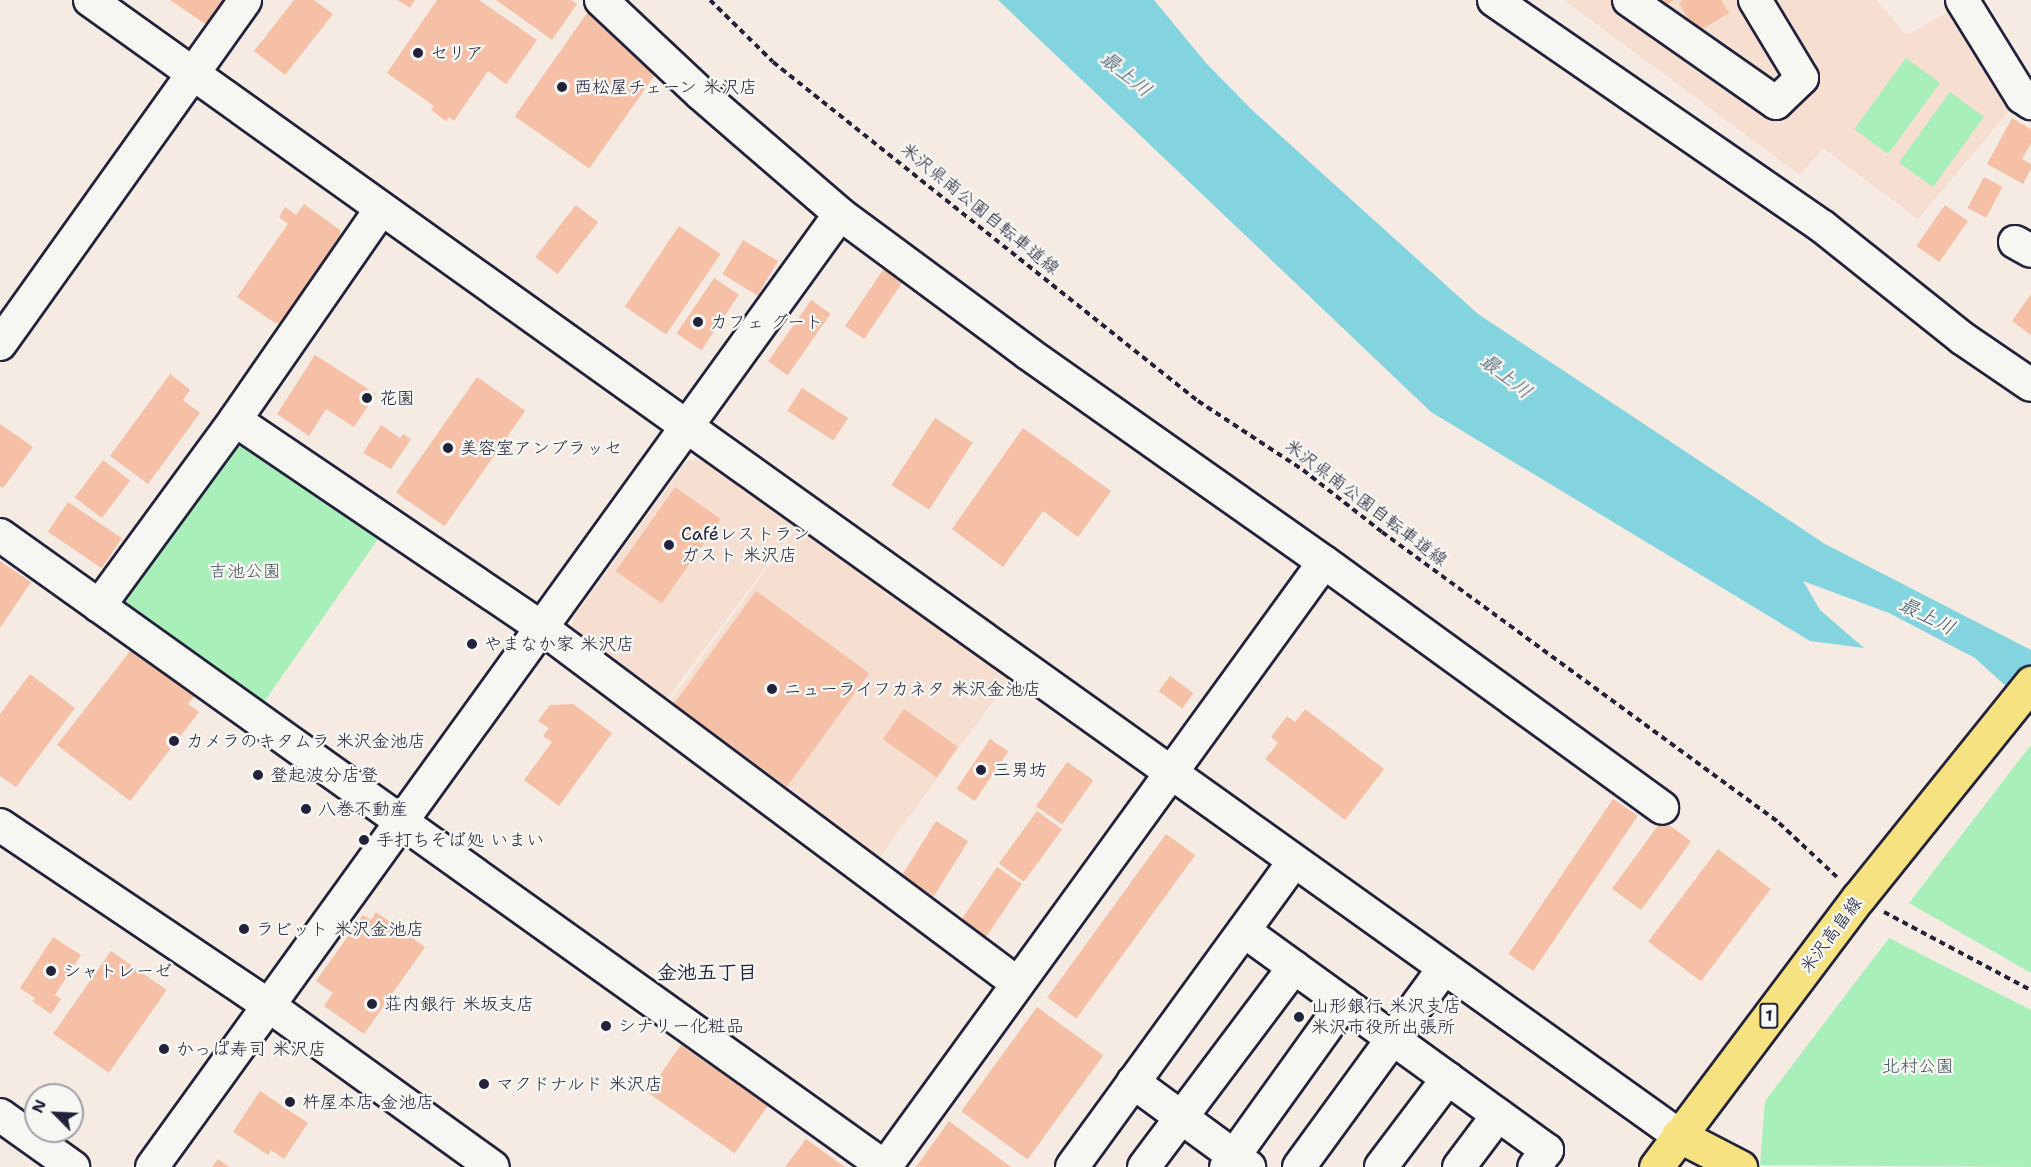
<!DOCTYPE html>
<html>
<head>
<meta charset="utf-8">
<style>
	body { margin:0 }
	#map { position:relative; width:2031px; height:1167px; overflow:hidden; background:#f6ebe3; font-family:"Shantell Sans","Klee One",sans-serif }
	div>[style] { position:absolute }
	.built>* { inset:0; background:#f6ded1; transform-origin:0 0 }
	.green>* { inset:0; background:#a9efba; transform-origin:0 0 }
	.water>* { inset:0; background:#83d4de }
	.building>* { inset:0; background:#f5c0a6; transform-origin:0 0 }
	.path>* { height:4px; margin-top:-2px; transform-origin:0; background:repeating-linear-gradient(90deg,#22223b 0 6px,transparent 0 10.5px) }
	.roads { filter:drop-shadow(2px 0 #22223b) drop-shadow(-2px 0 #22223b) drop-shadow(0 2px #22223b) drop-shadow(0 -2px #22223b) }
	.minor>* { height:32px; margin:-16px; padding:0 16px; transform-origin:16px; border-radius:16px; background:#f6f6f2 }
	.major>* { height:33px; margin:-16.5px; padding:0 16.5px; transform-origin:16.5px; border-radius:16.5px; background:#f7e281 }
	.dots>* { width:16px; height:16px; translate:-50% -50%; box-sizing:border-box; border:3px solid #f6f6f2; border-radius:50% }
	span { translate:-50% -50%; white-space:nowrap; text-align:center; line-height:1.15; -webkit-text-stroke:5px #f6f6f2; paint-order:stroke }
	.shield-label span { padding:2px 4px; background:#f6f6f2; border:2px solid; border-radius:4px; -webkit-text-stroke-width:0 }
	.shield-label { font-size:16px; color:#22223b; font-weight:700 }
	.poi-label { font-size:18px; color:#22223b }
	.left { translate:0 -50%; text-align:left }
	.street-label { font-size:18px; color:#22223b }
	.park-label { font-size:18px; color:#44555b }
	.water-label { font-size:20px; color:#3f576c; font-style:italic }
	.neighbourhood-label { font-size:20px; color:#22223b; font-weight:700 }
	.north { position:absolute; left:24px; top:1083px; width:60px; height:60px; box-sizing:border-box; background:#f6f6f2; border:2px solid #a1a1a9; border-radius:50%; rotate:294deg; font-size:16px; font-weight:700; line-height:24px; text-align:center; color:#22223b }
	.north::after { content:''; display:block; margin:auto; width:21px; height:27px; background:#22223b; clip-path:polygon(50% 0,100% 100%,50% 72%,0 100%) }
</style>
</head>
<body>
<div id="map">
	<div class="built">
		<div style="clip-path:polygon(1564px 0,1876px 0,1907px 35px,1955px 8px,2015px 104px,1918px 219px,1823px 148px,1800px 175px)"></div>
		<div style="clip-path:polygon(711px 457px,799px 522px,664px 703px,572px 635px,573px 618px,687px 461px)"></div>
		<div style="left:800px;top:523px;width:261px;height:226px;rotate:36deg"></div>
	</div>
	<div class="green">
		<div style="left:1906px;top:58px;width:42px;height:88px;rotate:36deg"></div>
		<div style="left:1950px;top:92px;width:42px;height:87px;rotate:36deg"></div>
		<div style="left:239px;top:429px;width:177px;height:216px;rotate:35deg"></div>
		<div style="clip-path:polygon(2031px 745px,2031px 973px,1909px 903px)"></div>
		<div style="clip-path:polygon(1889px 938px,2031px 1010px,2031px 1167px,1760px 1165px,1765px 1101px)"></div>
	</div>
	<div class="water">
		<div style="clip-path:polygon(998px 0,1154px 0,1206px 63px,1251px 109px,1478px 314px,1825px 544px,2031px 650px,2031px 709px,1975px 658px,1889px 613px,1803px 581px,1820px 610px,1864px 648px,1810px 641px,1431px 412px)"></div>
	</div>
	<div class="building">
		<div style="clip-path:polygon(170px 0,230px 0,211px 28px)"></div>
		<div style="clip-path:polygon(294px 0,314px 0,333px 14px,285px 75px,254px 51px)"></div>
		<div style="clip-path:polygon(397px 0,415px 0,410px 8px)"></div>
		<div style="clip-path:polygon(437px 0,479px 0,537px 40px,506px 84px,488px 71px,454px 121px,449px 117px,446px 121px,431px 110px,434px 106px,387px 73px)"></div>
		<div style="clip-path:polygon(496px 0,571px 0,577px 4px,552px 40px)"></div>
		<div style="clip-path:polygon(1648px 0,1674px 0,1655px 12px)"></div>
		<div style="clip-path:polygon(1683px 0,1721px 0,1729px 13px,1696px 33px,1679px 3px)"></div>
		<div style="left:587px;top:13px;width:91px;height:126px;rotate:35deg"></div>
		<div style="clip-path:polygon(2012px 118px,2031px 129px,2031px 143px,2022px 159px,2031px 164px,2031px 169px,2023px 184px,1987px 164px)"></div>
		<div style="left:1984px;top:177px;width:21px;height:35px;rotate:28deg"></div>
		<div style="clip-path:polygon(304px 204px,340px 230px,342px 240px,283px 323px,275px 323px,237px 297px,288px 224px,279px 217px,285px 207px,296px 215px)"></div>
		<div style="left:576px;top:205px;width:28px;height:66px;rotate:38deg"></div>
		<div style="left:1945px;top:205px;width:28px;height:50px;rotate:35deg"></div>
		<div style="left:679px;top:226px;width:50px;height:97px;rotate:34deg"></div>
		<div style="left:743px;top:240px;width:41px;height:40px;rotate:31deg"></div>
		<div style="left:887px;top:264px;width:23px;height:75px;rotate:34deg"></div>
		<div style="left:714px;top:278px;width:30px;height:67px;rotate:34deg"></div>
		<div style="clip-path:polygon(2031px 294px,2031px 335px,2012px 321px)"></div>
		<div style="left:811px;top:300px;width:24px;height:75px;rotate:35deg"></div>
		<div style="clip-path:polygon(315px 355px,376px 394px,354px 427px,326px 409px,309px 436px,277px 414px)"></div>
		<div style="clip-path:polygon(170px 374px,190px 390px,183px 400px,200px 413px,148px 484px,110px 456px)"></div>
		<div style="left:477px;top:377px;width:59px;height:141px;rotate:35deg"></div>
		<div style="left:802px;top:388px;width:55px;height:27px;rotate:33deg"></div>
		<div style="left:935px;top:418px;width:45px;height:80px;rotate:33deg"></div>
		<div style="clip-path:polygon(0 424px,33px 447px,3px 488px,0 486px)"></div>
		<div style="clip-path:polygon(381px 425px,400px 438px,403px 434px,411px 439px,391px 469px,363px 453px)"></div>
		<div style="clip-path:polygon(1023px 428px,1111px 491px,1078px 537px,1043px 511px,1003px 567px,952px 529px)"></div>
		<div style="left:103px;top:460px;width:34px;height:47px;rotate:37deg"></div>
		<div style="left:675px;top:487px;width:56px;height:103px;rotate:35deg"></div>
		<div style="left:68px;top:502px;width:65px;height:36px;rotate:34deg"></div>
		<div style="clip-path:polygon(0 561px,31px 582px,0 628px)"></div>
		<div style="left:756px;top:591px;width:140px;height:140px;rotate:36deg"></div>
		<div style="clip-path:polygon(134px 646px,196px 694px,188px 704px,199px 712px,130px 801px,57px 745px)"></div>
		<div style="clip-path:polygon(30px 674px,75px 708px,16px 787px,0 776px,0 714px)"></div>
		<div style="left:1170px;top:676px;width:29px;height:19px;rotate:36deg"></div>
		<div style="clip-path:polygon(573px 704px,612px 733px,559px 806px,524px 780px,552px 742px,543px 736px,549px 728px,538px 721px,550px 705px)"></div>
		<div style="left:904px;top:709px;width:66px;height:37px;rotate:35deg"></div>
		<div style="clip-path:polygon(1305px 709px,1384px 769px,1345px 820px,1265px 759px,1278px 743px,1271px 737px,1287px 716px,1295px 722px)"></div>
		<div style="left:990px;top:739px;width:22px;height:60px;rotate:34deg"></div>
		<div style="left:1067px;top:762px;width:32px;height:54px;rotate:35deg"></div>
		<div style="left:1613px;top:799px;width:30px;height:187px;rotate:34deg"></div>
		<div style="left:1037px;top:811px;width:31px;height:65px;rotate:36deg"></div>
		<div style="left:1662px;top:820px;width:36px;height:85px;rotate:36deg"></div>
		<div style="left:936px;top:821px;width:38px;height:65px;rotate:32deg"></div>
		<div style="left:1166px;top:834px;width:36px;height:202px;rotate:36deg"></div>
		<div style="left:1718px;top:849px;width:66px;height:116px;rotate:37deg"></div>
		<div style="left:997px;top:867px;width:30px;height:64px;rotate:34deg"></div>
		<div style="clip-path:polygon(376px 912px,425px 947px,364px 1034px,324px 1006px,333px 993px,316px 981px,363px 915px,371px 920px)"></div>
		<div style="clip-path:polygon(53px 937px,81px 955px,55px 995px,61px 999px,51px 1014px,32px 1001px,35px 998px,20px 988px)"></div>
		<div style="left:111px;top:951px;width:68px;height:101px;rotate:35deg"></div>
		<div style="left:1037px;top:1007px;width:82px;height:129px;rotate:36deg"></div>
		<div style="left:681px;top:1045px;width:106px;height:58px;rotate:35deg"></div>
		<div style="clip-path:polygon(260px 1091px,308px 1123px,284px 1159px,271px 1150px,268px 1155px,233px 1132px)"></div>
		<div style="clip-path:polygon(949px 1121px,1011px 1167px,916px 1167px)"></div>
		<div style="clip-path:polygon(806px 1139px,845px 1167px,785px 1167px)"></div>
		<div style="clip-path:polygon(218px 1159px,229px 1167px,212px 1167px)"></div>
	</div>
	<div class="path">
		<div style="left:710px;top:0;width:88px;rotate:44.5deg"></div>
		<div style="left:773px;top:62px;width:544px;rotate:38.58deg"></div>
		<div style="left:1198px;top:401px;width:126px;rotate:33.3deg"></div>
		<div style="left:1303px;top:470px;width:100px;rotate:38.1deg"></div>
		<div style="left:1382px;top:532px;width:492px;rotate:36.2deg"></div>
		<div style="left:1779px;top:823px;width:79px;rotate:43deg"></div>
		<div style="left:1884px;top:912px;width:166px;rotate:28deg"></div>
	</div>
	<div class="roads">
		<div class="minor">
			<div style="left:90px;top:0;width:1952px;rotate:35.55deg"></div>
			<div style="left:601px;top:0;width:137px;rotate:43.2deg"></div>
			<div style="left:701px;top:94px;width:184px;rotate:40.8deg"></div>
			<div style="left:840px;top:214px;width:235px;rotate:36.5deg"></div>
			<div style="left:1029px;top:354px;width:361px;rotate:35.2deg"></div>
			<div style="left:1324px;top:562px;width:418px;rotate:36deg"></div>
			<div style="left:1494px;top:0;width:400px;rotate:34.6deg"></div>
			<div style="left:1823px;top:227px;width:178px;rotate:38.6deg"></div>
			<div style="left:1962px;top:338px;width:83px;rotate:34.3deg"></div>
			<div style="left:1629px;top:0;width:179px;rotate:35deg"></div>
			<div style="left:1776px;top:103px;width:36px;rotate:-44deg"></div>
			<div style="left:1802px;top:78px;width:91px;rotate:-121.1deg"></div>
			<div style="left:1962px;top:0;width:114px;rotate:58.3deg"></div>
			<div style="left:2022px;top:97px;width:11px;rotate:34deg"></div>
			<div style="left:2015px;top:242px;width:18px;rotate:29deg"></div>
			<div style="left:0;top:344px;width:422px;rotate:-54.5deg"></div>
			<div style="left:235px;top:420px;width:371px;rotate:34.1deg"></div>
			<div style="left:542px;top:628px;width:593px;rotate:36.77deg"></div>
			<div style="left:0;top:535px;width:1087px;rotate:35.53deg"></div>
			<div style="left:99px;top:606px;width:230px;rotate:-53.8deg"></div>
			<div style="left:235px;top:420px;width:257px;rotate:-55.3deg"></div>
			<div style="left:0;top:825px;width:323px;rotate:33.9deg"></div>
			<div style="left:268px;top:1005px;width:277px;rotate:35.8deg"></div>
			<div style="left:1244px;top:931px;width:374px;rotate:35.9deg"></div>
			<div style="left:1547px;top:1150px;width:21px;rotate:127deg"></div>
			<div style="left:1133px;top:1082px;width:144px;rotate:36.2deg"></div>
			<div style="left:0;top:1115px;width:90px;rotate:35.5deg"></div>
			<div style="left:152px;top:1167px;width:1175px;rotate:-54.17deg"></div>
			<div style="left:885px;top:1167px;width:747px;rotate:-54.03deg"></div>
			<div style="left:1072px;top:1167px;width:378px;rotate:-54deg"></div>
			<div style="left:1144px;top:1167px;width:250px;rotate:-53.1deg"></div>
			<div style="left:1226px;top:1167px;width:202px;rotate:-54.3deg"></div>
			<div style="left:1299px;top:1167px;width:246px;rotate:-53.9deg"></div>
			<div style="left:1381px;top:1167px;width:111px;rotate:-53deg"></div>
			<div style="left:1459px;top:1167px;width:65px;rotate:-53.1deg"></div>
		</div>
		<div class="major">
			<div style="left:1678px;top:1135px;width:70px;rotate:27.3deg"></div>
			<div style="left:1656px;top:1167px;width:338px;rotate:-53.1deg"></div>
			<div style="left:1859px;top:897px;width:275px;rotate:-51.2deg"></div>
		</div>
	</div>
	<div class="dots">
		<div style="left:418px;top:53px;background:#22223b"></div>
		<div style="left:562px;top:87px;background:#22223b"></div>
		<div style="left:698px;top:322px;background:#22223b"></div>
		<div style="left:367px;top:398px;background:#22223b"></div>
		<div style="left:448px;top:448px;background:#22223b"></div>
		<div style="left:669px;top:545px;background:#22223b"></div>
		<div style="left:472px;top:644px;background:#22223b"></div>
		<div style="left:772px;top:689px;background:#22223b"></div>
		<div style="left:174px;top:741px;background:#22223b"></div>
		<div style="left:981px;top:770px;background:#22223b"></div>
		<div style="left:258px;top:775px;background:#22223b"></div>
		<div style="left:306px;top:809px;background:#22223b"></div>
		<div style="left:364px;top:840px;background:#22223b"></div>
		<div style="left:244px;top:929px;background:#22223b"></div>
		<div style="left:51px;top:971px;background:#22223b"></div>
		<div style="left:372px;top:1004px;background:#22223b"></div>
		<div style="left:1299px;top:1017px;background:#22223b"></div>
		<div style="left:606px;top:1026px;background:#22223b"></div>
		<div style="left:164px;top:1049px;background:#22223b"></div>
		<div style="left:484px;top:1084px;background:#22223b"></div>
		<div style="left:290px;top:1102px;background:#22223b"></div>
	</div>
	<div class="shield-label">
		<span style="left:1769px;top:1016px">1</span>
	</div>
	<div class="poi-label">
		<span class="left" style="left:430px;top:53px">セリア</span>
		<span class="left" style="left:574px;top:87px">西松屋チェーン 米沢店</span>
		<span class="left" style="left:710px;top:322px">カフェ グート</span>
		<span class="left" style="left:379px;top:398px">花園</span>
		<span class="left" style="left:460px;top:448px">美容室アンブラッセ</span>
		<span class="left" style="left:681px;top:545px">Caféレストラン<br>ガスト 米沢店</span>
		<span class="left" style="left:484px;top:644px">やまなか家 米沢店</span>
		<span class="left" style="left:784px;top:689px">ニューライフカネタ 米沢金池店</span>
		<span class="left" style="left:186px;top:741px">カメラのキタムラ 米沢金池店</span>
		<span class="left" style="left:993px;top:770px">三男坊</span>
		<span class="left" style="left:270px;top:775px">登起波分店登</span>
		<span class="left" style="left:318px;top:809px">八巻不動産</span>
		<span class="left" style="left:376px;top:840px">手打ちそば処 いまい</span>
		<span class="left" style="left:256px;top:929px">ラビット 米沢金池店</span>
		<span class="left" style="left:63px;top:971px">シャトレーゼ</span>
		<span class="left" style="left:384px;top:1004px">荘内銀行 米坂支店</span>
		<span class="left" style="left:1311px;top:1017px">山形銀行 米沢支店<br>米沢市役所出張所</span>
		<span class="left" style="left:618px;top:1026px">シナリー化粧品</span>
		<span class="left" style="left:176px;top:1049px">かっぱ寿司 米沢店</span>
		<span class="left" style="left:496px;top:1084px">マクドナルド 米沢店</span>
		<span class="left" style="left:302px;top:1102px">杵屋本店 金池店</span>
	</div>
	<div class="street-label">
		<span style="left:980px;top:209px;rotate:39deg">米沢県南公園自転車道線</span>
		<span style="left:1366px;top:503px;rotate:37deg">米沢県南公園自転車道線</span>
		<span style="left:1831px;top:935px;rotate:-53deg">米沢高畠線</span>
	</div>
	<div class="park-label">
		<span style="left:245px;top:571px">吉池公園</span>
		<span style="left:1918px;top:1066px">北村公園</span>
	</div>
	<div class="water-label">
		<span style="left:1126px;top:74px;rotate:39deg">最上川</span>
		<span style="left:1506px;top:376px;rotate:38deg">最上川</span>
		<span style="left:1927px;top:616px;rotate:27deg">最上川</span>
	</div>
	<div class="neighbourhood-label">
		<span style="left:707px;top:972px">金池五丁目</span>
	</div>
	<div class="north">N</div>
</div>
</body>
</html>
